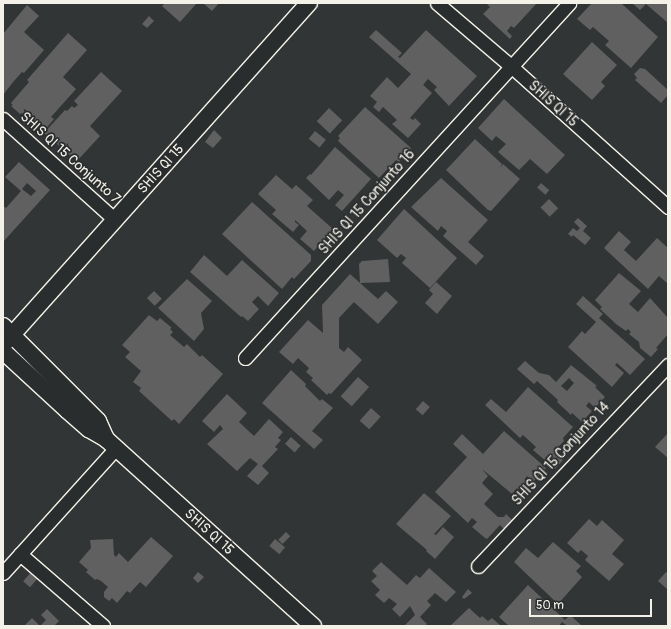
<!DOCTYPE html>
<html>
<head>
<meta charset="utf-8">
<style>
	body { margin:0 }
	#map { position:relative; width:671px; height:629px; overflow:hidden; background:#323535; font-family:Pangolin,sans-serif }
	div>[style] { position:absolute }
	.building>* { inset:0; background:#5f605f; transform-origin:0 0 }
	.roads { filter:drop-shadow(1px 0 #f4f1e8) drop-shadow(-1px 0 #f4f1e8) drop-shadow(0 1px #f4f1e8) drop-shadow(0 -1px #f4f1e8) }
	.minor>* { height:13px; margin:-6.5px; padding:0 6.5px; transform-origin:6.5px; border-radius:6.5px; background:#2a2d2e }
	.tertiary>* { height:16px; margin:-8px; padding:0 8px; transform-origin:8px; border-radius:8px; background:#2a2d2e }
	span { translate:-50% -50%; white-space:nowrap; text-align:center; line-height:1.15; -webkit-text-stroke:3.5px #2a2d2e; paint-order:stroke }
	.street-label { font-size:14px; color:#f4f1e8 }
	.frame { position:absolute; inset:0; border:4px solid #f4f1e8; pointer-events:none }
	.scale { position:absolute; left:529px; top:599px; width:123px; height:18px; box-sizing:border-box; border:2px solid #f4f1e8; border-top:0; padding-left:5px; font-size:12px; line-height:14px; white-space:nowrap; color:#f4f1e8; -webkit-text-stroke:3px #2a2d2e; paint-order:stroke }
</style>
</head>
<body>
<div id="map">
	<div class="building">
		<div style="clip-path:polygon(165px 3px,197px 3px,180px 22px,162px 6px)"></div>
		<div style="clip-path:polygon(203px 3px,219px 3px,212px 11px)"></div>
		<div style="clip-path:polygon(486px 3px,537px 3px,514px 28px,511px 26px,507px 31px,512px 36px,510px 39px,483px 14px,490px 7px)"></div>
		<div style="clip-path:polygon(592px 3px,621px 3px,658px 37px,631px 68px,605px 45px,609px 41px,593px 27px,590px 30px,577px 19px)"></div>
		<div style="clip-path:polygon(632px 3px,668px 3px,668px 23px,646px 4px,640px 10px)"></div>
		<div style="clip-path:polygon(27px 5px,39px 16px,24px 32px,44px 50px,24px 73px,22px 72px,14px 81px,3px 95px,3px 34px)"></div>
		<div style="clip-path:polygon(149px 16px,154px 21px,147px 28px,142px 24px)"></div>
		<div style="clip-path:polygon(376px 30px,402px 53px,398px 57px,400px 58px,426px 30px,477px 76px,449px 106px,434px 90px,437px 87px,428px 79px,423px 85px,419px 81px,432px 93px,410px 118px,413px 120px,415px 118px,421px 124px,408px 138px,392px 124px,397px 120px,383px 107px,379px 112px,373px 107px,377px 102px,370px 96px,387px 77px,398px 88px,411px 74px,369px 37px)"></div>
		<div style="clip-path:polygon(68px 33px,87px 50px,63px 77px,76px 89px,51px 117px,54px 119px,43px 132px,22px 113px,20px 114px,11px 106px,13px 105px,11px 103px,29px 82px,27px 80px)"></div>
		<div style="clip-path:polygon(592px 42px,617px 65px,601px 82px,605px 86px,592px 100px,563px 74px)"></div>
		<div style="clip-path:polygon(640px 68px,645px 69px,668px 90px,668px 95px,661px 103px,635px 80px,637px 78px,634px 74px)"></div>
		<div style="clip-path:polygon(101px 72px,122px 91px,90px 126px,100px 136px,77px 161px,44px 133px,65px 110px,67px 111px,72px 106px,74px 108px,78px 105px,74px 101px)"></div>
		<div style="clip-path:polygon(504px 99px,565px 155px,547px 174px,530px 159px,519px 170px,498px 152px,506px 144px,496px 136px,492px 141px,478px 128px)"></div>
		<div style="clip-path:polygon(365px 107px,411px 148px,399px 162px,396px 160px,379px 178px,338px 141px,340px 138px,338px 136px)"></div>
		<div style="left:329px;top:108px;width:18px;height:18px;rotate:43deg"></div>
		<div style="clip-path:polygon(214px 130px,222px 138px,213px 148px,205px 142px)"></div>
		<div style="left:315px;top:131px;width:14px;height:10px;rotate:39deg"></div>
		<div style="clip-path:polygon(475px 139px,502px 164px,500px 168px,503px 164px,520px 179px,491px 211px,488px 210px,446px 170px)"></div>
		<div style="clip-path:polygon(335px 147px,371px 179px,342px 211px,335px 205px,344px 195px,338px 190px,329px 200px,306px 178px,310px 174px,311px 175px)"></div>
		<div style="clip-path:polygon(evenodd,19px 162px,50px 190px,3px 242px,3px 206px,6px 208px,21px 191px,5px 177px,19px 162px,27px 183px,36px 191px,31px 196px,22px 189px,27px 183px)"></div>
		<div style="clip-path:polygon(276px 175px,292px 189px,296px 185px,313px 200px,307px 206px,333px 229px,314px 251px,300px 239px,307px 231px,295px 220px,295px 222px,299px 225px,293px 232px,272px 214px,276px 210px,258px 194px)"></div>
		<div style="clip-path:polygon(441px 178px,488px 220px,468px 242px,484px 256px,476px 265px,443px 236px,447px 231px,441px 226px,438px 231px,411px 207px)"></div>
		<div style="left:541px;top:183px;width:11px;height:6px;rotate:41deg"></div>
		<div style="left:549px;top:199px;width:13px;height:12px;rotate:45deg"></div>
		<div style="clip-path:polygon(252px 202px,311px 255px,311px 261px,294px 279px,292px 277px,282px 289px,222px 234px)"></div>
		<div style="clip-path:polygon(404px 209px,457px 258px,430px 288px,402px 263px,406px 258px,401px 254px,397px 258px,377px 240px)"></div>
		<div style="clip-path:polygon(578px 218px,587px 226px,583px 231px,591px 238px,585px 245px,573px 235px,572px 237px,568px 234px,573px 228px,577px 231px,580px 228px,574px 222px)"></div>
		<div style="clip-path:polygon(619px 231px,631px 242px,624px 250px,636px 261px,657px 238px,668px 248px,668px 284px,659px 276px,648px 289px,604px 248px)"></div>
		<div style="clip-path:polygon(204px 255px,227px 276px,242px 260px,279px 293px,268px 306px,258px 296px,252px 302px,259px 309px,248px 321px,242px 316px,241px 317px,190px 272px)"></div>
		<div style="clip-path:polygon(388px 259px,390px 282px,360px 283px,359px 264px,362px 261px)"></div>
		<div style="clip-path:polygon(619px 273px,641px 291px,629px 304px,638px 312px,650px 298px,668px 318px,668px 334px,656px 348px,658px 349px,651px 357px,640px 348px,639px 342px,629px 334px,631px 332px,628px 329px,626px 331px,616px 324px,600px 309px,602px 307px,595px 300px)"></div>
		<div style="clip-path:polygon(350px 274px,378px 299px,386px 291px,398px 302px,378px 324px,354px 302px,339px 318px,339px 348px,344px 352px,348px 347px,362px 360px,331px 394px,329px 393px,327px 395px,311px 380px,313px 378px,306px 372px,309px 368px,298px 358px,293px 364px,279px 352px,308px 320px,323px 333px,322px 305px)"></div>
		<div style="clip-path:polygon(187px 279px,212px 301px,201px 313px,204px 329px,194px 341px,158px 308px)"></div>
		<div style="clip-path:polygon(436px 282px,452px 296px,437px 314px,425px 303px,433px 294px,429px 290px)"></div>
		<div style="left:154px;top:291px;width:11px;height:10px;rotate:45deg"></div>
		<div style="clip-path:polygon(583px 296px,603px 314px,599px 318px,645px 359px,630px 375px,617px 363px,615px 365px,624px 373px,612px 387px,568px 347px,582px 331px,585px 334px,596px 322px,576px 304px)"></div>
		<div style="clip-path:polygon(149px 315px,157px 321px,160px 318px,172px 328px,170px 329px,173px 332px,170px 335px,184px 347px,187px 344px,200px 357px,202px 355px,223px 374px,179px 424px,174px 419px,172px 421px,139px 391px,141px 388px,133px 382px,141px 371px,125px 357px,130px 352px,122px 345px)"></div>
		<div style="clip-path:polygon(evenodd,525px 361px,539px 373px,549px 375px,556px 382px,571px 365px,597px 386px,595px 387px,605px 397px,595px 408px,589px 402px,586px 406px,592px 411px,582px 422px,572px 413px,571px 415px,557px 402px,558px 400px,537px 381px,534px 384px,517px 369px,525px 361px,569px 378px,574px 383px,567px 391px,561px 386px,569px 378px)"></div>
		<div style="clip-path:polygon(291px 370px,306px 384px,305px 386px,320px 401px,322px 399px,333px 408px,312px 431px,323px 440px,314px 449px,262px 403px)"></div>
		<div style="left:358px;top:377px;width:15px;height:26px;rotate:42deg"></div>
		<div style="clip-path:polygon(528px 387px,573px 427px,563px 438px,564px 441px,555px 450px,557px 451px,555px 453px,563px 460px,555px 469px,533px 450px,536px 447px,523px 435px,520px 438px,485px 405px,491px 399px,506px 412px)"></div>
		<div style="clip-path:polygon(227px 394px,247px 413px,239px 422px,254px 436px,269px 419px,283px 432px,278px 438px,281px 440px,275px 447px,278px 449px,262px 466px,269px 473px,258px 485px,247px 476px,258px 464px,250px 458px,237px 471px,207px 444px,223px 429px,220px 425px,214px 432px,202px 421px)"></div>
		<div style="left:423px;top:401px;width:9px;height:11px;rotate:41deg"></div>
		<div style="left:371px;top:408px;width:13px;height:17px;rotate:42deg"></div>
		<div style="clip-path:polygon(504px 431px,546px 468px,533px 482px,527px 476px,525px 479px,527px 481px,519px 490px,517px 488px,512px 494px,482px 469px,488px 476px,482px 483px,493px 494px,484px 504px,498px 517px,504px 517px,506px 514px,512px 520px,504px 529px,500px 525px,487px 539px,485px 538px,472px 527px,477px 522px,472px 518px,468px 523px,435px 492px,467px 457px,453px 444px,462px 434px,483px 454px)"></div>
		<div style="clip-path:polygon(668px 433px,668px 458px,655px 447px)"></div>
		<div style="left:291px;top:437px;width:13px;height:9px;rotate:42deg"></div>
		<div style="clip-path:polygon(424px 493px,451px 516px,434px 534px,436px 535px,443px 527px,454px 537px,435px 559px,426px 551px,427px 550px,396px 524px)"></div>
		<div style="clip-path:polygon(589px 519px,597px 526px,602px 520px,624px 540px,612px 554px,624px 564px,609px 581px,585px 560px,588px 556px,581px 550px,578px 553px,567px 543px)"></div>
		<div style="left:286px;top:532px;width:6px;height:11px;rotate:45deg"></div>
		<div style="clip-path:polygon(151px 537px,173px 556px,146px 587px,140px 582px,130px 593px,127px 591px,117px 603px,112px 598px,109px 601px,104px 597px,104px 592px,108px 587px,101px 581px,97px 579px,95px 580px,86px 572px,88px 570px,79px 562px,91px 548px,90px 540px,113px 539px,114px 555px,116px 557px,119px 553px,128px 562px)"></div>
		<div style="left:275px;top:539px;width:13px;height:9px;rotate:39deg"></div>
		<div style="clip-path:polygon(553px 542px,581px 566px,576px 571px,582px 577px,558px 604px,514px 562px,526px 548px,538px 558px)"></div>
		<div style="clip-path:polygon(381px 562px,407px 585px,416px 575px,420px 578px,429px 568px,456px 592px,446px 602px,435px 593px,427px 601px,431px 605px,420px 617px,427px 624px,425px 626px,404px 626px,415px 615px,410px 606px,400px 617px,392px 609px,397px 604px,389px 598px,384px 603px,375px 595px,380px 590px,371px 581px,377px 576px,372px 571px)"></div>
		<div style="left:33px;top:570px;width:9px;height:15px;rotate:41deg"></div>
		<div style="clip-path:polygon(198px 572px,204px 577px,198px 583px,193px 578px)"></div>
		<div style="clip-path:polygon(666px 572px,668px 573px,668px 590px,658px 581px)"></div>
		<div style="clip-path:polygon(528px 585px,565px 620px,570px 615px,582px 626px,567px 626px,562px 622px,559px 626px,509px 626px,499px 617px)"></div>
		<div style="clip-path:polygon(468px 589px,472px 593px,464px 599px,462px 597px)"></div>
		<div style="clip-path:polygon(469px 608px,480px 618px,482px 616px,488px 621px,492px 618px,501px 626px,450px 626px)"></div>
		<div style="clip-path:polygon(47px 609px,59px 621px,54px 626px,24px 626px,32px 618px,40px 626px,46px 620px,41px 615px)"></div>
	</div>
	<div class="roads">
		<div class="minor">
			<div style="left:437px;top:3px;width:99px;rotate:40.5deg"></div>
			<div style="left:512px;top:67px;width:210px;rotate:41.9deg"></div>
			<div style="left:3px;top:119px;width:151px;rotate:42deg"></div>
			<div style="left:245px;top:358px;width:481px;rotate:-47.6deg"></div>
			<div style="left:20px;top:554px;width:110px;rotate:40.9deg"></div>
			<div style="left:478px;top:566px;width:277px;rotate:-46.6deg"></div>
			<div style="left:3px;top:573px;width:169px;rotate:-47.9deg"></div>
		</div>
		<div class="tertiary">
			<div style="left:3px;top:326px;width:134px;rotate:45deg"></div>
			<div style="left:98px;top:421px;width:20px;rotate:66deg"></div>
			<div style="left:3px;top:345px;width:459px;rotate:-48.2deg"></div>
			<div style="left:3px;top:351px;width:88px;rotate:42.7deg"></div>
			<div style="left:68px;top:411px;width:28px;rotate:41deg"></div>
			<div style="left:89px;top:429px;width:20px;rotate:30deg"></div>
			<div style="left:106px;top:439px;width:279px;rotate:42.1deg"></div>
		</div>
	</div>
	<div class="street-label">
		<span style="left:553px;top:104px;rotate:42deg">SHIS QI 15</span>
		<span style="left:70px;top:158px;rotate:42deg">SHIS QI 15 Conjunto 7</span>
		<span style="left:161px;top:169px;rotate:-48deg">SHIS QI 15</span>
		<span style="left:367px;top:202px;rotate:-48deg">SHIS QI 15 Conjunto 16</span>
		<span style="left:561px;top:454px;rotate:-47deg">SHIS QI 15 Conjunto 14</span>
		<span style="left:209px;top:532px;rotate:42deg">SHIS QI 15</span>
	</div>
	<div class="frame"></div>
	<div class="scale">50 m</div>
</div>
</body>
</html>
